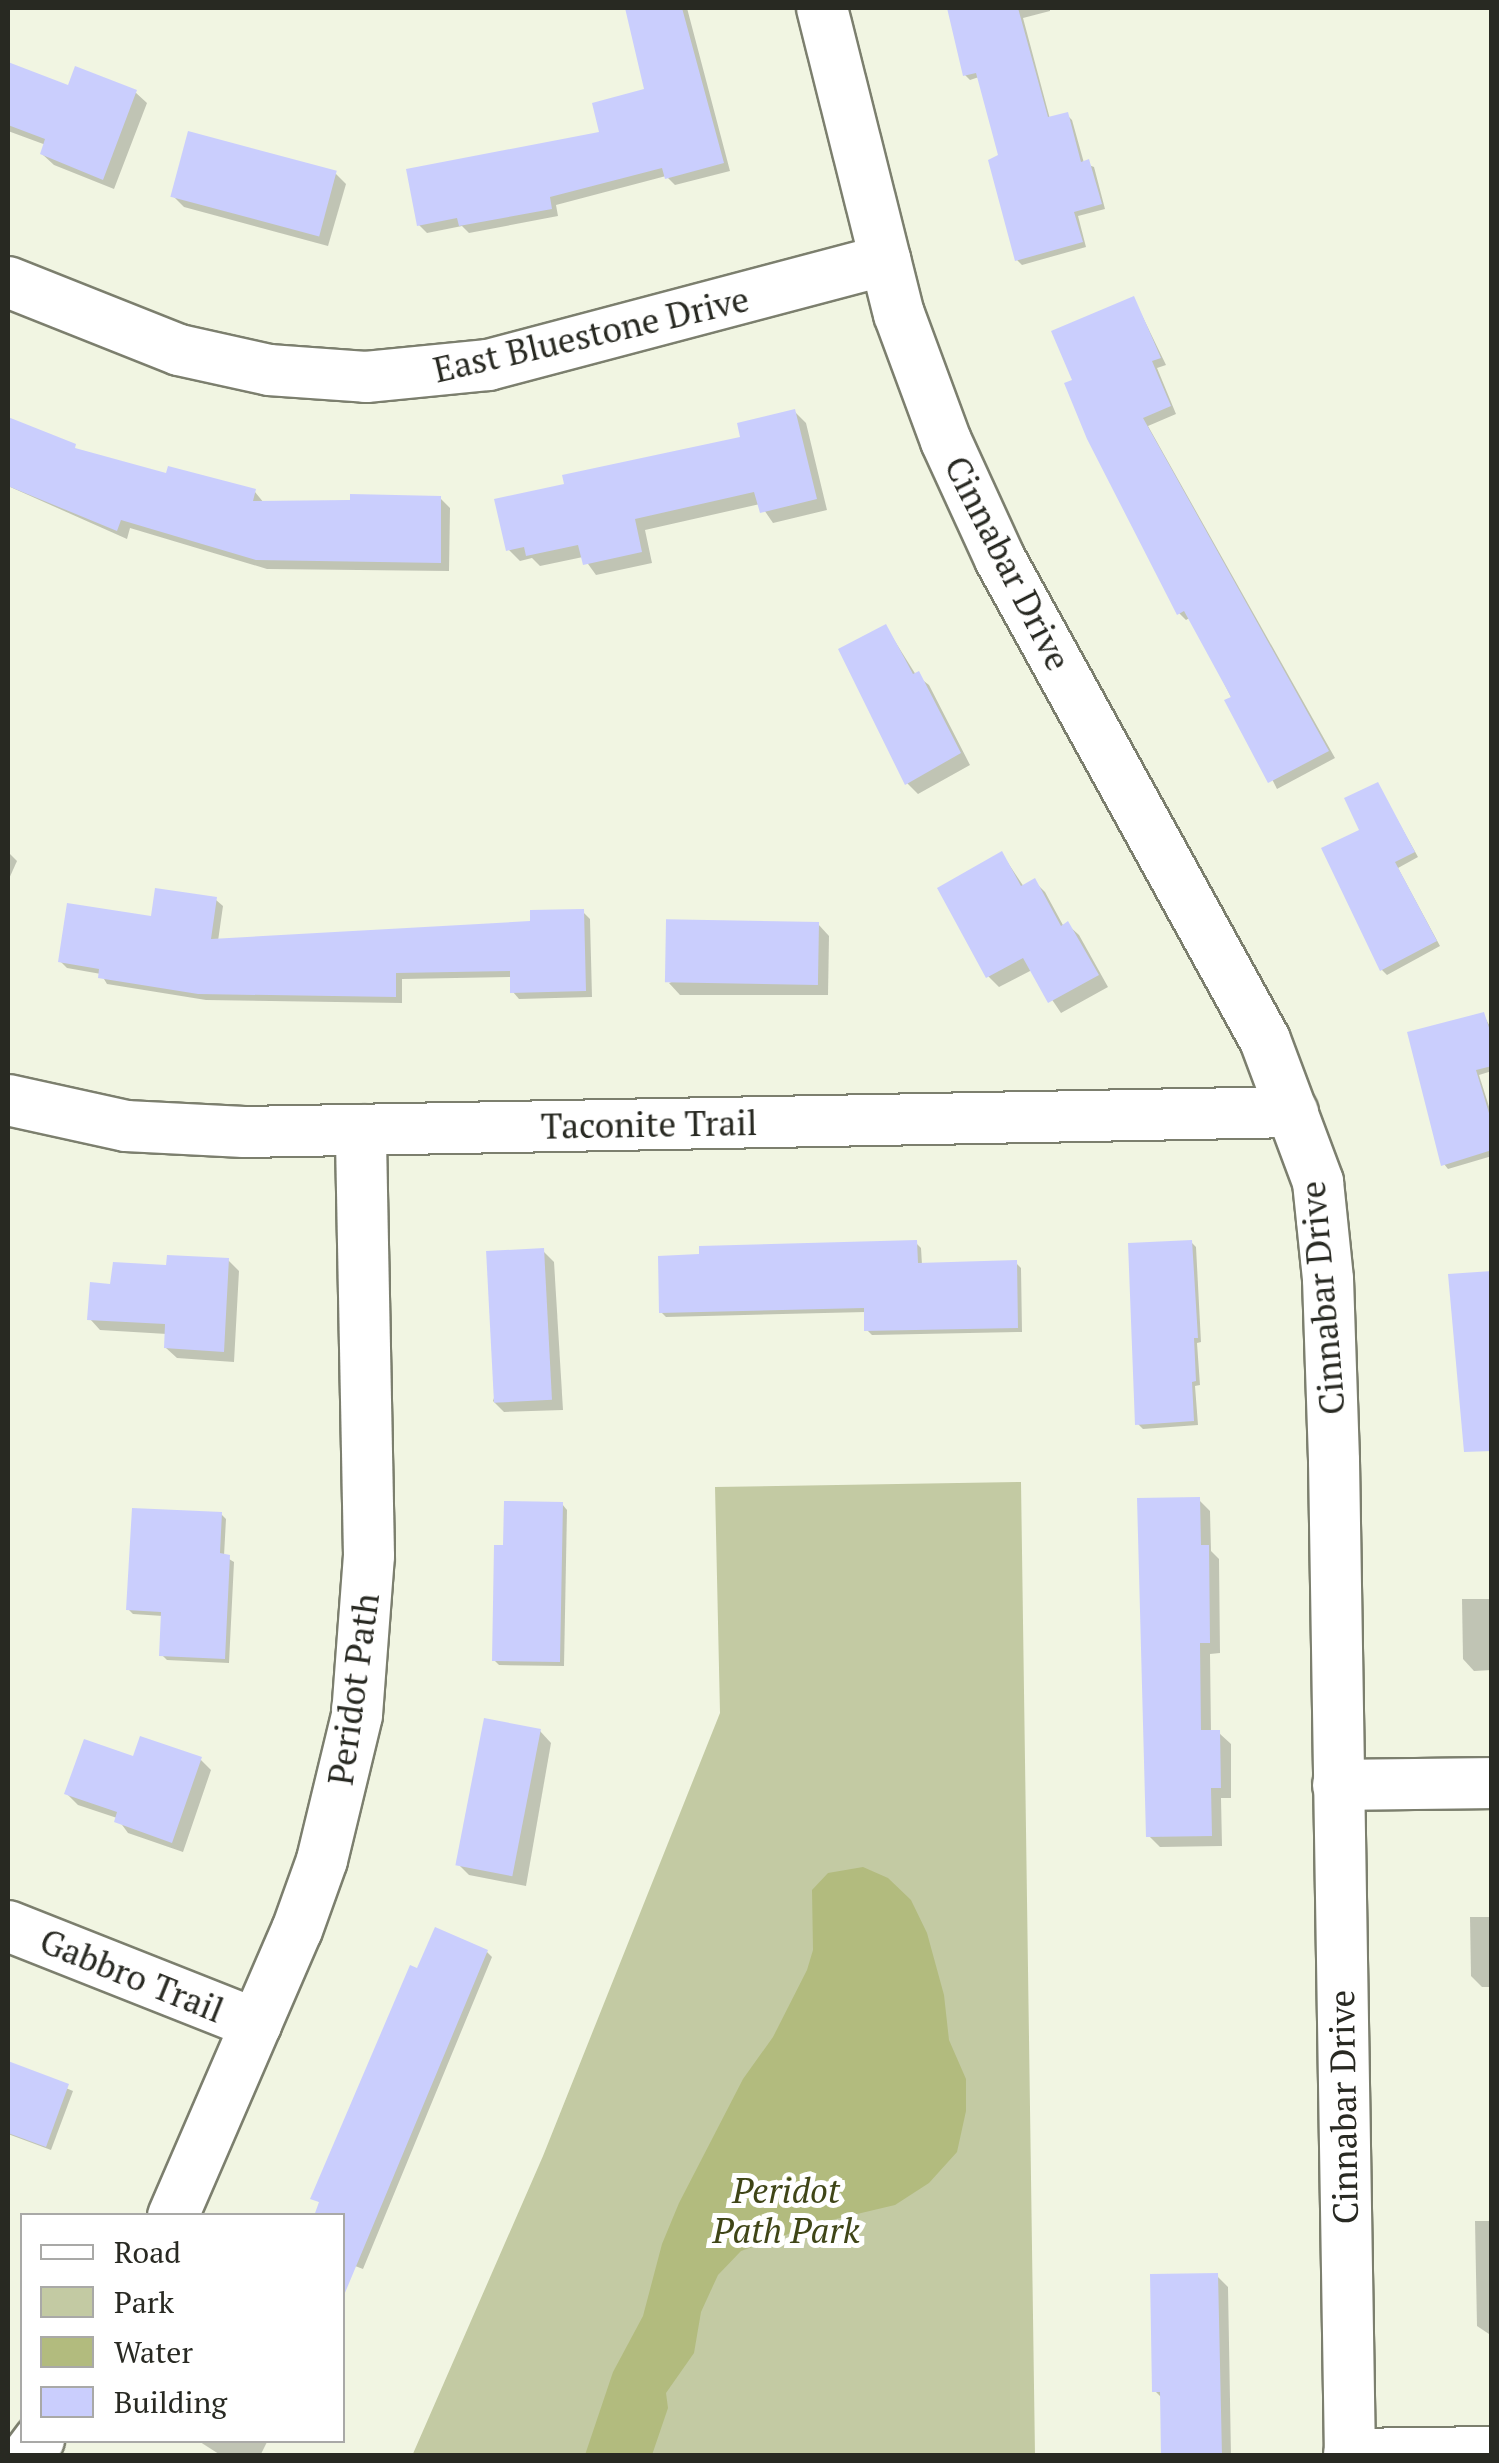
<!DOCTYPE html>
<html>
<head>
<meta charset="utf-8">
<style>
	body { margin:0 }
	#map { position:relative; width:1499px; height:2463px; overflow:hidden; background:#f1f5e2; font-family:"PT Serif",serif }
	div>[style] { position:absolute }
	.green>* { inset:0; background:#c3caa3 }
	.water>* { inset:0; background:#b2bb7e }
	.shadow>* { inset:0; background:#0003 }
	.building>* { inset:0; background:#cacefd; transform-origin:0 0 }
	.roads { filter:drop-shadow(2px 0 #7c7f6e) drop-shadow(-2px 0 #7c7f6e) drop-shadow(0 2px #7c7f6e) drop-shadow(0 -2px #7c7f6e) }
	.street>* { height:50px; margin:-25px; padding:0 25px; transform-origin:25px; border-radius:25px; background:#fff }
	span { translate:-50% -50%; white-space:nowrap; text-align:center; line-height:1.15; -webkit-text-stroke:10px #fff; paint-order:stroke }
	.street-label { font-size:35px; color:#282922 }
	.park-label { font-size:35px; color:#3f4517; font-style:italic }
	.frame { position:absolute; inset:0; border:10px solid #282922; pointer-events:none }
	.legend { position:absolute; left:20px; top:2213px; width:325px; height:230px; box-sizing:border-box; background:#fff; border:2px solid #a9a9a7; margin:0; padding:12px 18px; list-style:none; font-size:30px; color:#282922 }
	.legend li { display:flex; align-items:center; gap:20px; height:50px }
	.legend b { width:50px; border:2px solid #a9a9a7 }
</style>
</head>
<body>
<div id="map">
	<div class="green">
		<div style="clip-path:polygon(1021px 1482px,1035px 2455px,412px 2456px,543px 2156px,720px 1713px,715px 1487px)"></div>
	</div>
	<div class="water">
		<div style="clip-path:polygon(863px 1867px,888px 1878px,911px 1900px,927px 1933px,944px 1995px,949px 2040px,966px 2079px,966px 2111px,957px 2152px,929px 2183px,895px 2205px,819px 2223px,741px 2251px,718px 2275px,701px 2312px,694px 2353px,666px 2393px,668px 2408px,652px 2455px,585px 2455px,613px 2372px,643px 2316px,662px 2244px,679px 2203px,743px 2079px,773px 2037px,807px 1970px,813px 1950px,812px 1890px,828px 1873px)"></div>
	</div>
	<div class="shadow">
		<div style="clip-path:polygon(643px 8px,687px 8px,730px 171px,675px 185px,666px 176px,556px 205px,558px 216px,469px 233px,462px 226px,427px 233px,419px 225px,602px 134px,647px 90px,628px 11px)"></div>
		<div style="clip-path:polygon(949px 8px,1050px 8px,1050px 11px,1023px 18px,1050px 119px,1067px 115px,1072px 120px,1084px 163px,1094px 167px,1105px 209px,1078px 216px,1086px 247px,1022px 265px,1017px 260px,1001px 157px,979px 77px,970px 80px,965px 75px)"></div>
		<div style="clip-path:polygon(14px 67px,69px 88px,135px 92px,147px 103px,114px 189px,54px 165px,42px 154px,46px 145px,8px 131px,8px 85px)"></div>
		<div style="clip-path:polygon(335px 173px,346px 184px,328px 246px,184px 207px,173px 196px)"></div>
		<div style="clip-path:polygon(1134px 299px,1166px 365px,1157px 368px,1176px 414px,1148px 426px,1335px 758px,1277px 789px,1191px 617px,1186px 620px,1179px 613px,1075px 381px)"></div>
		<div style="clip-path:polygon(795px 412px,806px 423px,827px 510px,773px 523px,760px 504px,645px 530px,652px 563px,596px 575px,583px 557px,540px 566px,532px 558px,520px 561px,509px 550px)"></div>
		<div style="clip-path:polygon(8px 421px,81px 452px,168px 476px,255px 492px,264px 503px,440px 498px,450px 508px,449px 571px,267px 569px,130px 528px,127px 539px,8px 486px)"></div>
		<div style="clip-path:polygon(886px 627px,916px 675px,929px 685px,970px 765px,918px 794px,907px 783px)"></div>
		<div style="clip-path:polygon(1378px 785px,1418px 857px,1398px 868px,1440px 946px,1387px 975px,1382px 970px,1363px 831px)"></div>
		<div style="clip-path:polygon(8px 852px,17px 861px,8px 881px)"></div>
		<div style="clip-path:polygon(1002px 854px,1024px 887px,1034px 881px,1045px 892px,1064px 927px,1068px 925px,1079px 935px,1108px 987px,1061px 1013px,1032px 970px,999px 987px,988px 976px)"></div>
		<div style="clip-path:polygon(216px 900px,223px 906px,218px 941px,532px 923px,583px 912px,590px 919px,592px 997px,519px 999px,513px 992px,512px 977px,402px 979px,402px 1003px,206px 1000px,107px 984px,101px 974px,67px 968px,60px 961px,153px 919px)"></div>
		<div style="clip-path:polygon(818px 924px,829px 936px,828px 995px,680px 995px,669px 983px)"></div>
		<div style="clip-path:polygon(1483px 1014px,1492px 1030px,1492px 1071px,1479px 1075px,1492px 1116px,1492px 1156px,1448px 1169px,1444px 1164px)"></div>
		<div style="clip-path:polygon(1191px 1242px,1196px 1247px,1201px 1342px,1197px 1343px,1200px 1385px,1195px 1386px,1198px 1425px,1143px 1429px,1138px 1424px)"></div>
		<div style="clip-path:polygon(916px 1243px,921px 1248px,922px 1265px,1016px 1263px,1021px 1268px,1022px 1332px,872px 1335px,867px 1330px,866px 1312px,666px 1317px,661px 1312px)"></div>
		<div style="clip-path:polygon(543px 1251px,554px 1262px,563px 1410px,504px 1412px,493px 1401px)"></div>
		<div style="clip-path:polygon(228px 1260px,239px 1271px,234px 1362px,177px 1358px,166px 1348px,167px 1334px,100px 1330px,90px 1319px,168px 1268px)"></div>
		<div style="clip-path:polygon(1199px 1500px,1210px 1511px,1211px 1551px,1219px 1559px,1220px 1653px,1210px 1654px,1211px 1733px,1219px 1733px,1231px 1744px,1231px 1798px,1221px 1798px,1222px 1846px,1160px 1847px,1149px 1836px)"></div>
		<div style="clip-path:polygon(562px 1504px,567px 1510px,564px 1666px,499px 1665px,494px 1660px,506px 1547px)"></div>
		<div style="clip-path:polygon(221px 1514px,226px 1519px,224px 1556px,234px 1562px,229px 1663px,167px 1660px,162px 1655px,163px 1616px,133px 1614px,128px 1609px)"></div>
		<div style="clip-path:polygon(1462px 1599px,1492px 1599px,1492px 1670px,1474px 1671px,1463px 1659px)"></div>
		<div style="clip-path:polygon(540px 1731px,551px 1743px,526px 1886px,469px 1875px,458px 1864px)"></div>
		<div style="clip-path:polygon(135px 1759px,200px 1759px,211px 1770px,183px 1852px,128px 1833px,117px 1818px,78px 1805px,67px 1794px)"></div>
		<div style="clip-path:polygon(1470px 1917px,1492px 1917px,1492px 1987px,1482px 1987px,1471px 1976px)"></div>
		<div style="clip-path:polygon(487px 1952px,492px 1957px,363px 2269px,342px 2261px,342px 2216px,313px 2198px,419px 1971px)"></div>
		<div style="clip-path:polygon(8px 2064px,73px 2091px,51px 2150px,8px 2134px)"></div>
		<div style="clip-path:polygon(1475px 2221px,1492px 2221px,1492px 2336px,1477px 2326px)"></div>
		<div style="clip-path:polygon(1217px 2276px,1228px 2287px,1231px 2456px,1163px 2456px,1162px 2398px,1155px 2391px)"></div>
		<div style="clip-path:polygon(197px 2440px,268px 2440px,260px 2456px,222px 2456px)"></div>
	</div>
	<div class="building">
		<div style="clip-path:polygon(625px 8px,682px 8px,724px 163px,665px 179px,662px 168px,550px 197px,552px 209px,459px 226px,457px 218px,417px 226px,406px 169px,599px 132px,592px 103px,644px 89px)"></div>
		<div style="clip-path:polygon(947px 8px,1018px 8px,1048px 117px,1068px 112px,1081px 162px,1089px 159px,1102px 204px,1074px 212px,1083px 242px,1015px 261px,988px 160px,998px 155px,976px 73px,963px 76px)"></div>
		<div style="clip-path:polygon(8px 62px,68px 85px,75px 66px,137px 90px,103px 180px,40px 154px,45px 139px,8px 125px)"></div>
		<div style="left:188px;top:131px;width:154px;height:68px;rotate:15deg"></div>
		<div style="clip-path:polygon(1134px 296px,1161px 358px,1152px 361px,1171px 406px,1143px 418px,1329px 751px,1268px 783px,1224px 700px,1231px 697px,1184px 611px,1177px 615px,1087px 439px,1064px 383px,1072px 380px,1051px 331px)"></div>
		<div style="clip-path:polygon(795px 409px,817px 499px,760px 513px,754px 492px,635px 519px,642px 552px,583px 565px,578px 545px,526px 556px,524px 547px,506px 551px,494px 499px,564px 484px,562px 475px,740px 437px,737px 423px)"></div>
		<div style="clip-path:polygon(8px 417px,76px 444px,75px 448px,166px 473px,168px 466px,256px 489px,253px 501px,350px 500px,350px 494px,441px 496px,441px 563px,256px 560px,121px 520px,117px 531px,8px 486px)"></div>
		<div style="clip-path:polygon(886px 624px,913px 674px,919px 671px,961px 753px,905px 785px,838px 649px)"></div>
		<div style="clip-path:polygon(1378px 782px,1415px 852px,1395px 862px,1437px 941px,1380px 971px,1321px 848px,1359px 830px,1344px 798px)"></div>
		<div style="clip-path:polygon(1002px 851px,1021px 886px,1035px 878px,1061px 926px,1068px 921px,1099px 975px,1048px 1003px,1023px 958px,986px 978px,937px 888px)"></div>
		<div style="clip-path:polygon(155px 888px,217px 897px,211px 939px,530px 921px,530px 910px,584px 909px,586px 991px,510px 993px,510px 971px,396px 973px,396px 997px,198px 994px,98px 978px,99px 969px,58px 962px,67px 903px,151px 916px)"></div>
		<div style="left:819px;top:922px;width:63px;height:153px;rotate:91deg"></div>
		<div style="clip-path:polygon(1484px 1012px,1492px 1037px,1492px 1066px,1476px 1070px,1492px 1123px,1492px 1150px,1441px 1166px,1407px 1032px)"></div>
		<div style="clip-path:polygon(917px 1240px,918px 1263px,1017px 1260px,1018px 1328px,864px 1331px,864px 1308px,659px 1313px,658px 1256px,699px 1254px,699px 1246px)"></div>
		<div style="clip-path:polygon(1192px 1240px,1198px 1338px,1194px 1338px,1196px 1381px,1192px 1382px,1194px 1421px,1135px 1425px,1128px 1243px)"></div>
		<div style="left:544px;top:1248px;width:152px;height:58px;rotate:87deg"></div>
		<div style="clip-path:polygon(167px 1255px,229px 1258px,224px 1352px,164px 1348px,165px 1324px,87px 1320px,90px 1282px,110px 1284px,113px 1262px,166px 1265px)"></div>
		<div style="clip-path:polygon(1492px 1271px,1492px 1451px,1464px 1452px,1448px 1274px)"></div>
		<div style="clip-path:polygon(1200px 1497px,1201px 1545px,1209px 1545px,1210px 1643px,1200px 1643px,1201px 1730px,1220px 1730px,1221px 1788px,1211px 1788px,1212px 1836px,1146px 1837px,1137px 1498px)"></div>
		<div style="clip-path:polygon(504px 1501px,563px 1502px,560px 1662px,492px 1661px,494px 1545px,503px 1545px)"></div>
		<div style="clip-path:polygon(132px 1508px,222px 1512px,220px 1553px,230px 1555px,225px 1659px,159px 1656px,161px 1612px,126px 1610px)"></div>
		<div style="left:484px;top:1718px;width:58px;height:150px;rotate:11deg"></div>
		<div style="clip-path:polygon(140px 1736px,202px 1757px,172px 1843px,114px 1822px,117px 1812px,64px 1794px,84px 1739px,133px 1756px)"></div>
		<div style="clip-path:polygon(435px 1927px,488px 1950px,342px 2300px,342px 2216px,314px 2216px,319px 2202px,310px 2199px,410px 1965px,417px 1968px)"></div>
		<div style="clip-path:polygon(8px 2061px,69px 2084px,46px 2147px,8px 2133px)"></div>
		<div style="clip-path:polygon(1218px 2273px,1222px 2456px,1161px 2456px,1160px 2392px,1152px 2392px,1150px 2274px)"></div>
	</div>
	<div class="roads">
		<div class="street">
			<div style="left:822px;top:8px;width:316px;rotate:75.9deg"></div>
			<div style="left:899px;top:314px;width:135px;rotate:69.7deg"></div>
			<div style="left:946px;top:441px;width:130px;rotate:65.4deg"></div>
			<div style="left:1000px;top:559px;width:549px;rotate:61.15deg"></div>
			<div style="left:1265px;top:1040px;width:152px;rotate:69.5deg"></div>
			<div style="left:1318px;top:1182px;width:98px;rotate:84.1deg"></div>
			<div style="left:1328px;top:1279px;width:182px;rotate:88.1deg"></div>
			<div style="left:1334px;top:1461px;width:995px;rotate:89.08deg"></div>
			<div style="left:8px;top:282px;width:184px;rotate:21.7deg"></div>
			<div style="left:179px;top:350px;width:92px;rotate:12.5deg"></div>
			<div style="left:269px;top:370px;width:97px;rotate:4.1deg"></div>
			<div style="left:366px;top:377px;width:123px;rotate:-5.6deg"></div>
			<div style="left:488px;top:365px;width:411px;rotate:-14.8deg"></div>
			<div style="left:8px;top:1100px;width:121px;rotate:12.4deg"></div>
			<div style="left:126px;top:1126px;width:118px;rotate:2.9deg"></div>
			<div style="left:244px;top:1132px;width:1049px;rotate:-1.09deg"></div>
			<div style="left:1338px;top:1785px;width:154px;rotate:-0.7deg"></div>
			<div style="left:8px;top:1926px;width:267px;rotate:21.6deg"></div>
			<div style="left:173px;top:2216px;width:312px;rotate:-66.6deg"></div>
			<div style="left:297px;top:1930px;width:74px;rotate:-70.3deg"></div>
			<div style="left:322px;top:1860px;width:149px;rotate:-76.4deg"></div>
			<div style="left:357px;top:1715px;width:159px;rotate:-85.7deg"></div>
			<div style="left:369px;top:1556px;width:426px;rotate:-91.1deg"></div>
			<div style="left:1349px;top:2454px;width:143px;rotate:-0.8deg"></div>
			<div style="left:27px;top:2456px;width:20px;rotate:-53deg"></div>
		</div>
	</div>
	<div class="street-label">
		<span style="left:591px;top:334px;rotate:-13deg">East Bluestone Drive</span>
		<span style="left:1008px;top:563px;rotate:63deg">Cinnabar Drive</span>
		<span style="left:649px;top:1124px;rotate:-1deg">Taconite Trail</span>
		<span style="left:1322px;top:1298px;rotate:-95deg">Cinnabar Drive</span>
		<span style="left:353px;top:1689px;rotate:-82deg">Peridot Path</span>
		<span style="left:132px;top:1975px;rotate:22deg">Gabbro Trail</span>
		<span style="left:1343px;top:2107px;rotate:-91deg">Cinnabar Drive</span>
	</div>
	<div class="park-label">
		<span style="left:786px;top:2210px">Peridot<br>Path Park</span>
	</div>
	<div class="frame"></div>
	<ul class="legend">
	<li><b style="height:12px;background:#fff"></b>Road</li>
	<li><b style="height:28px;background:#c3caa3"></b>Park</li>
	<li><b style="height:28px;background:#b2bb7e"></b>Water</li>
	<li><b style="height:28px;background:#cacefd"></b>Building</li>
	</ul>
</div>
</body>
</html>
